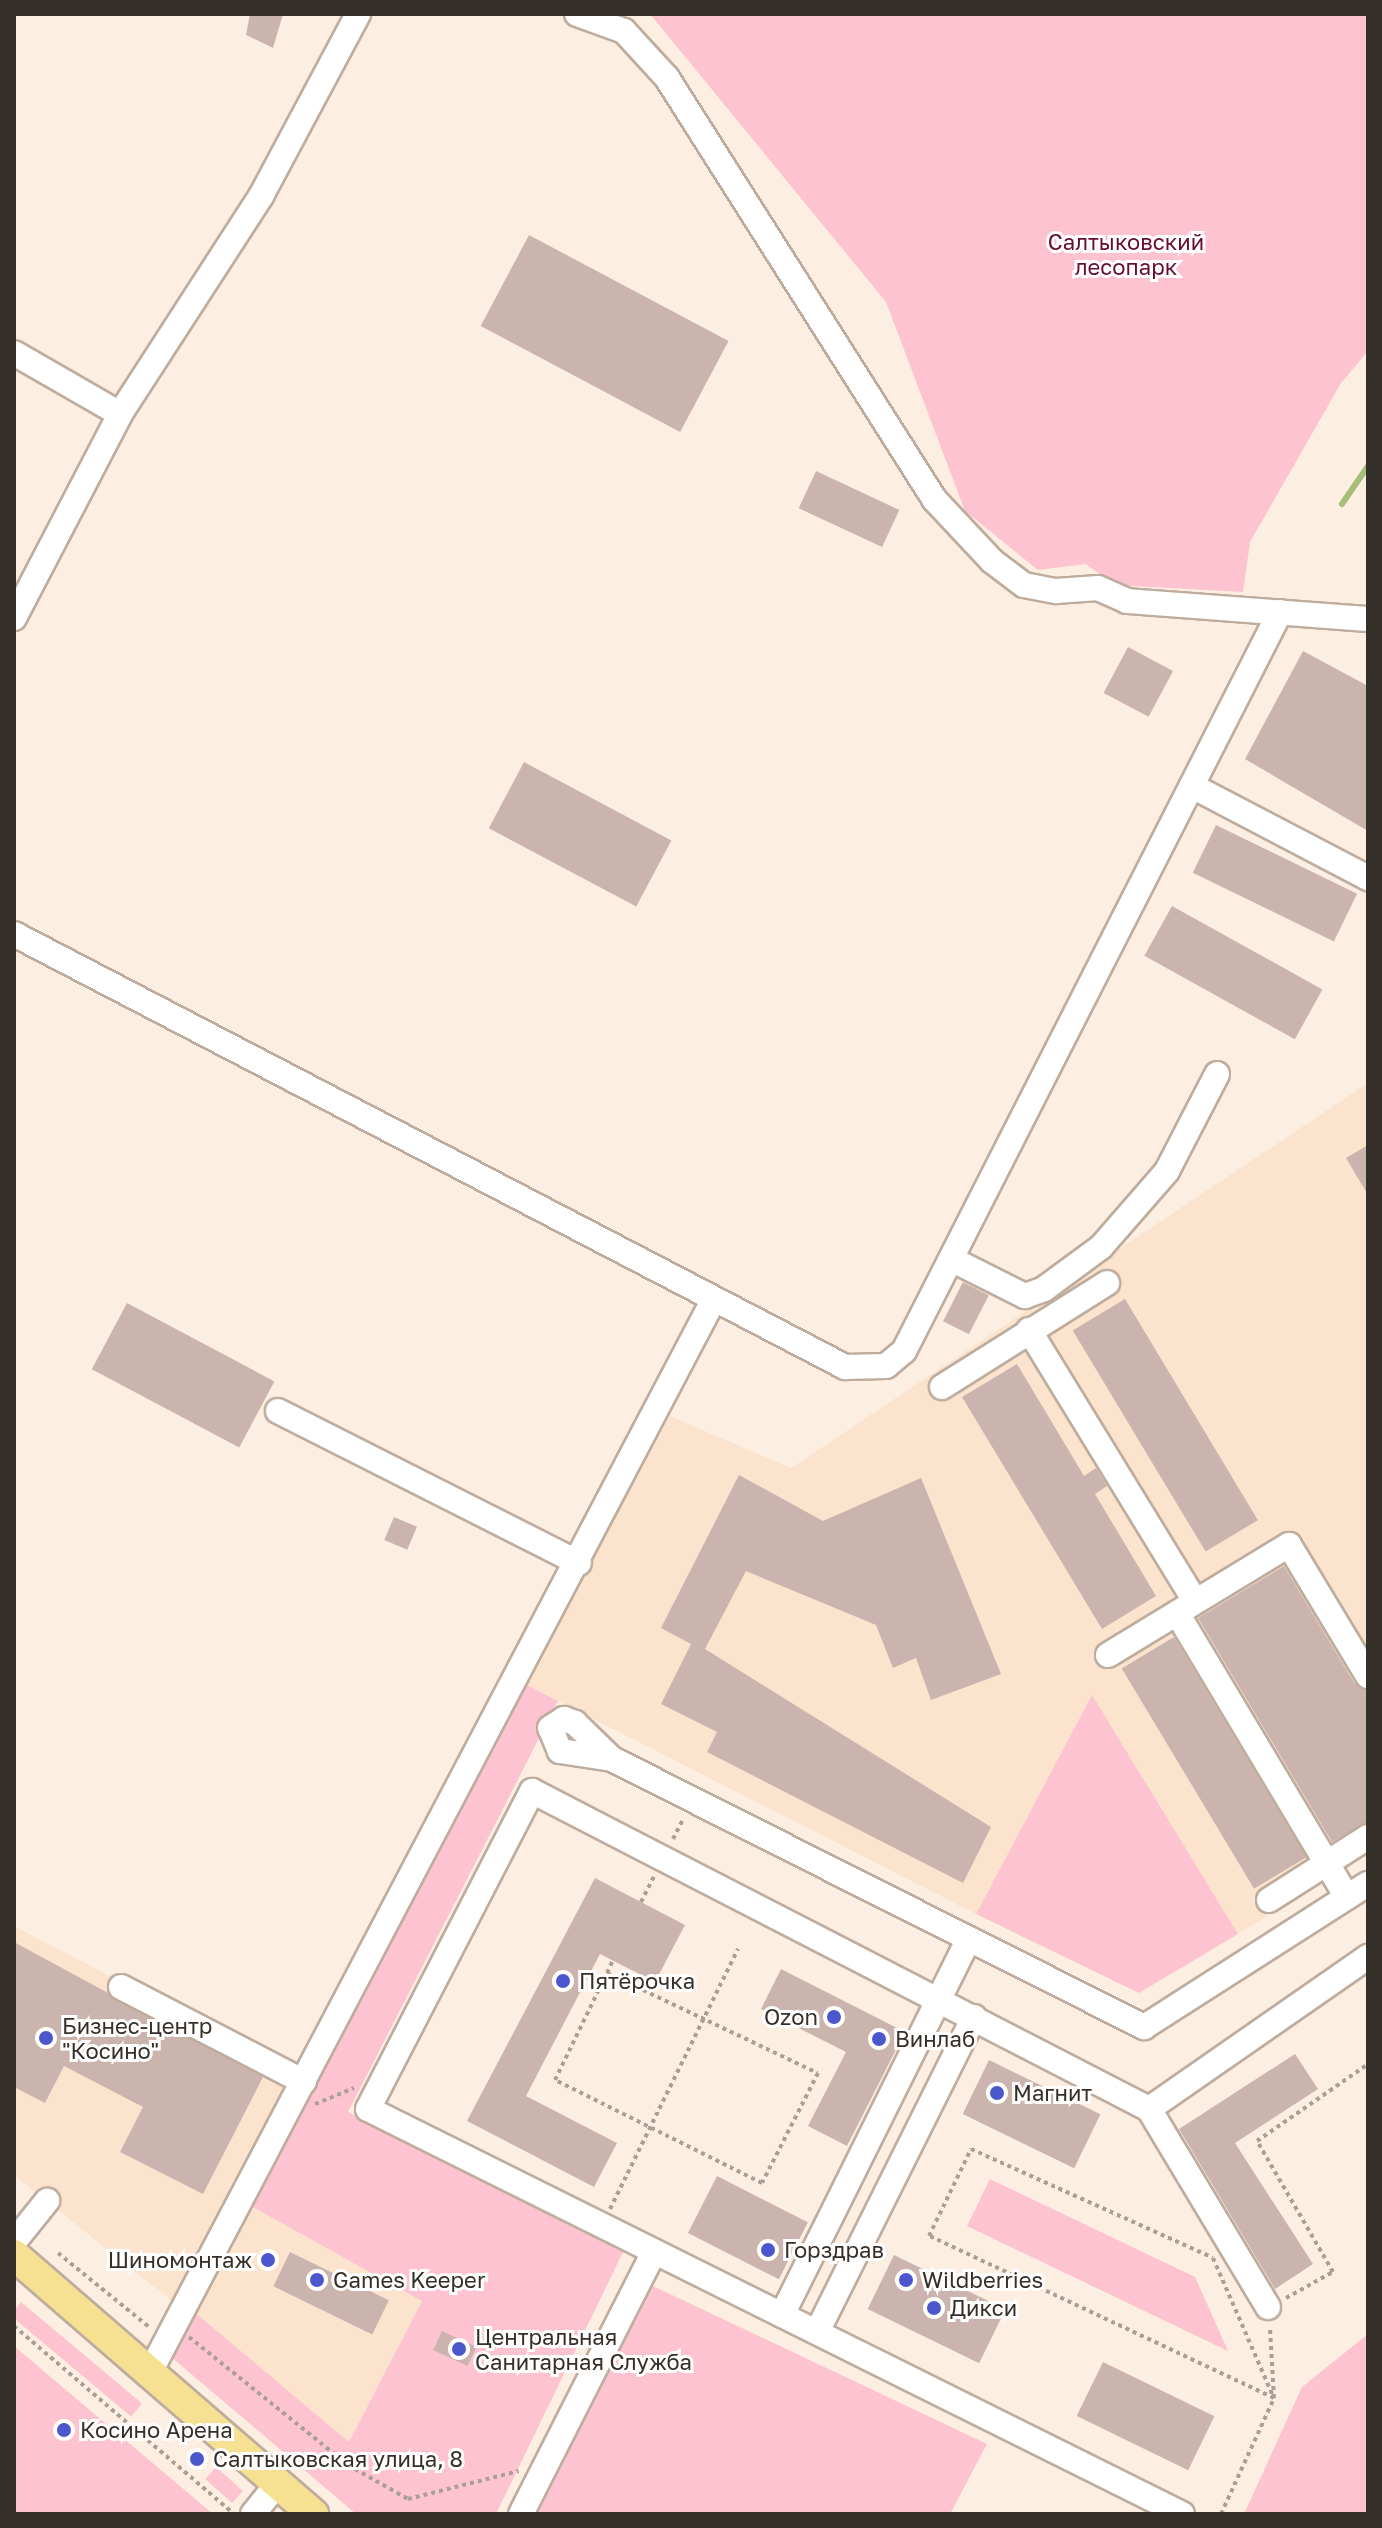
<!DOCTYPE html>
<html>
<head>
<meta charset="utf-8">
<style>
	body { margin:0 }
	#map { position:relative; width:1382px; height:2528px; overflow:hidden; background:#fdeee2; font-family:"Golos Text",sans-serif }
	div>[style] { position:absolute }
	.built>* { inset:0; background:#fbe3ce }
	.green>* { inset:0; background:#fec3d0; transform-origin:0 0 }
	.stream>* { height:6px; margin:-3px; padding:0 3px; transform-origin:3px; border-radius:3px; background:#a7bd7a }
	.building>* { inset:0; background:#ccb4ae; transform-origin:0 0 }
	.path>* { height:4px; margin-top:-2px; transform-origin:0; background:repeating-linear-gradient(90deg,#aa9e95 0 4px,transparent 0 8px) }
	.roads { filter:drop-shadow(2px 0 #bead9e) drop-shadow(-2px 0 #bead9e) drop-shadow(0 2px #bead9e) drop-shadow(0 -2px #bead9e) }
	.minor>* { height:24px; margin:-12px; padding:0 12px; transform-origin:12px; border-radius:12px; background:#fff }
	.major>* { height:30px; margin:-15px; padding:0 15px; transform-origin:15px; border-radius:15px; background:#f6e091 }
	.dots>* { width:22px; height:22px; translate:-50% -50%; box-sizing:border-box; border:4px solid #fefefe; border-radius:50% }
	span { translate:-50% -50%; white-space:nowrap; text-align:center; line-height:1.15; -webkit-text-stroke:6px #fefefe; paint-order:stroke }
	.park-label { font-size:22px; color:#660d30 }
	.poi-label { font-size:22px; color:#352f29 }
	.left { translate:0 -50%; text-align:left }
	.right { translate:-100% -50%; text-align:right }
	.frame { position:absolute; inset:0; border:16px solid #352f29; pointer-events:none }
</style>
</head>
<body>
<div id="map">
	<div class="built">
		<div style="clip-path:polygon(1368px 1083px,1368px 1854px,1238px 1934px,1092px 1696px,976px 1914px,525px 1684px,670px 1416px,791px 1468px)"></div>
		<div style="clip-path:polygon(14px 1926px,312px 2082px,249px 2205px,422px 2301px,349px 2442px,14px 2175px)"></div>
	</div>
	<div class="green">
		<div style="clip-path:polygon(650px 14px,1368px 14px,1368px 351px,1341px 383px,1250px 542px,1243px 592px,1114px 585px,1086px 564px,1038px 570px,965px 511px,886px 302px)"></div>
		<div style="clip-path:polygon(525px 1684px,558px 1701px,348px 2112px,625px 2248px,496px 2514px,356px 2514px,170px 2356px,193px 2311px,349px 2442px,422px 2301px,249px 2205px)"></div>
		<div style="clip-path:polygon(1092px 1695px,1238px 1934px,1139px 1993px,976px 1914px)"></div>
		<div style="clip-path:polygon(990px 2179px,1195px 2277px,1228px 2351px,967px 2226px)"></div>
		<div style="clip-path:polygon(653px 2286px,987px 2444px,950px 2514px,537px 2514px)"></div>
		<div style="left:21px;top:2302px;width:158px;height:17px;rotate:40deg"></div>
		<div style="clip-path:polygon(1368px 2334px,1368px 2514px,1244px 2514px,1302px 2387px)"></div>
		<div style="clip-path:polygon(14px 2346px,213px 2514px,14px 2514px)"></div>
		<div style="left:216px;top:2467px;width:36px;height:16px;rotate:42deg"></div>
	</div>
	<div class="stream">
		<div style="left:1342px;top:504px;width:46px;rotate:-55.6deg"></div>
	</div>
	<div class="building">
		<div style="clip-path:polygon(250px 14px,283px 14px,273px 48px,246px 35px)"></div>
		<div style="left:529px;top:235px;width:226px;height:103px;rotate:28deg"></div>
		<div style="left:816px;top:471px;width:92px;height:41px;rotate:25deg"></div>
		<div style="left:1128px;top:647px;width:51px;height:52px;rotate:28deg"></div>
		<div style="clip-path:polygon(1303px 651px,1368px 686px,1368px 831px,1245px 759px)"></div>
		<div style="left:524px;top:762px;width:167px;height:75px;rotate:28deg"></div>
		<div style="left:1216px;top:825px;width:157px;height:53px;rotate:26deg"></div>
		<div style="left:1172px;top:906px;width:172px;height:57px;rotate:29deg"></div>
		<div style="clip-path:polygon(1368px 1145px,1368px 1195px,1346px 1158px)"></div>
		<div style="left:963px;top:1282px;width:29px;height:44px;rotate:27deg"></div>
		<div style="left:1125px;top:1299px;width:258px;height:61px;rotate:59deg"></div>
		<div style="left:127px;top:1303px;width:167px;height:75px;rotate:28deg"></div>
		<div style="clip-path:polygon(1017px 1364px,1084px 1476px,1096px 1468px,1107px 1486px,1095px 1494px,1156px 1596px,1102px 1629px,962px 1397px)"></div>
		<div style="clip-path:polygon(739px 1475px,823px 1521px,921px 1478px,1001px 1674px,931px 1700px,916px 1658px,893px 1668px,876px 1625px,746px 1571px,705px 1649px,991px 1827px,963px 1883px,707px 1752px,717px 1732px,661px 1704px,691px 1644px,661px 1628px)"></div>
		<div style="left:394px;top:1517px;width:25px;height:25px;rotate:23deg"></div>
		<div style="clip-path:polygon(1284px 1566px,1355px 1684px,1368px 1691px,1368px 1822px,1332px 1842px,1198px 1618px)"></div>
		<div style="left:1174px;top:1637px;width:257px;height:61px;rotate:59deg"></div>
		<div style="clip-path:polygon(595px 1878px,685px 1925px,655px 1982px,600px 1954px,526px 2096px,617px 2143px,594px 2187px,467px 2121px)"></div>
		<div style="clip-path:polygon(14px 1942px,263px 2077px,203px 2194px,120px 2152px,143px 2107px,64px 2066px,45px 2103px,14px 2087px)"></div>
		<div style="clip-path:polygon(781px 1969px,905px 2032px,847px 2146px,808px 2126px,846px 2052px,761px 2009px)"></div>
		<div style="clip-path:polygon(1295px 2054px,1318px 2089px,1235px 2143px,1313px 2264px,1275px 2289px,1179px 2129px)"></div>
		<div style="left:989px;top:2060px;width:124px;height:60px;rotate:26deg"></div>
		<div style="left:717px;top:2176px;width:102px;height:64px;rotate:27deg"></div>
		<div style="left:290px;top:2252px;width:110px;height:38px;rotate:26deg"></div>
		<div style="left:894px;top:2255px;width:124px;height:60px;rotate:26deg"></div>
		<div style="left:442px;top:2331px;width:38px;height:21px;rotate:25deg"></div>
		<div style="left:1103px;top:2362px;width:124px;height:60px;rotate:26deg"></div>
	</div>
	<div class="path">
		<div style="left:673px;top:1839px;width:22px;rotate:-63deg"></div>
		<div style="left:641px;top:1902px;width:29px;rotate:-63deg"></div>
		<div style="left:607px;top:1973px;width:233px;rotate:25.4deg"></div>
		<div style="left:818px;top:2073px;width:123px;rotate:117deg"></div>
		<div style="left:762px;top:2183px;width:231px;rotate:-153.5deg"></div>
		<div style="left:555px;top:2080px;width:119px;rotate:-64.1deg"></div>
		<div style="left:607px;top:1973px;width:14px;rotate:-65deg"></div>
		<div style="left:315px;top:2104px;width:42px;rotate:-22.3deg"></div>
		<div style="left:971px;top:2149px;width:265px;rotate:24.2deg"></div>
		<div style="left:1213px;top:2258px;width:153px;rotate:66.5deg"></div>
		<div style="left:1274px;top:2398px;width:381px;rotate:-154.8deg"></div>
		<div style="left:929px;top:2236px;width:97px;rotate:-64.2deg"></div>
		<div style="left:610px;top:2209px;width:290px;rotate:-63.8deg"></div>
		<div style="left:58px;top:2253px;width:117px;rotate:39.1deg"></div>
		<div style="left:1286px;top:2298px;width:54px;rotate:-29deg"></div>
		<div style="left:1333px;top:2272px;width:151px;rotate:-120.1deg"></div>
		<div style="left:1257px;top:2141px;width:135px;rotate:-34.7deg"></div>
		<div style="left:14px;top:2326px;width:289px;rotate:40.5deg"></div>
		<div style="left:189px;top:2337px;width:204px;rotate:38.8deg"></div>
		<div style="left:348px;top:2465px;width:69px;rotate:29.5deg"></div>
		<div style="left:408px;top:2499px;width:114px;rotate:-14.2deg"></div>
		<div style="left:1221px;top:2514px;width:128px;rotate:-65.4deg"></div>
		<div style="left:1274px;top:2398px;width:70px;rotate:-93.3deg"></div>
	</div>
	<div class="roads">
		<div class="minor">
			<div style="left:577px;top:14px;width:50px;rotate:19.9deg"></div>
			<div style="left:624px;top:31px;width:64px;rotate:47.5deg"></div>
			<div style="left:667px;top:78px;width:499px;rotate:57.6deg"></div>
			<div style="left:934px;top:499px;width:85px;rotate:46.9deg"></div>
			<div style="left:992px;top:561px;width:40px;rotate:37deg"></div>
			<div style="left:1024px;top:585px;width:33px;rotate:11deg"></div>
			<div style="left:1056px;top:591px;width:42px;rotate:-4.1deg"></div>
			<div style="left:1098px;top:588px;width:32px;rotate:24deg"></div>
			<div style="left:1127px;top:601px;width:242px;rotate:4.3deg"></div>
			<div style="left:14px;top:353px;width:122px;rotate:29.9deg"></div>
			<div style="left:14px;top:618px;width:230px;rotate:-62.5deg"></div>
			<div style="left:120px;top:414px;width:260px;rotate:-57.1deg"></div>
			<div style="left:261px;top:196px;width:206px;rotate:-61.9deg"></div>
			<div style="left:1192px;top:786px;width:199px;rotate:27.6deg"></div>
			<div style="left:14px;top:934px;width:937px;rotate:27.52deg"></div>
			<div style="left:845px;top:1367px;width:41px;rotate:-1.4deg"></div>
			<div style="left:886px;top:1366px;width:23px;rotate:-40deg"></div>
			<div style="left:904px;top:1351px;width:829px;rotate:-63.03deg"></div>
			<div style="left:951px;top:1259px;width:83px;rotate:26.6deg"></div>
			<div style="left:1025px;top:1296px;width:20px;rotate:-20deg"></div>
			<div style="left:1044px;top:1289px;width:71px;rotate:-36.4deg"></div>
			<div style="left:1101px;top:1247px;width:101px;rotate:-49deg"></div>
			<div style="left:1167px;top:1171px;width:109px;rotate:-62.7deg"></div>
			<div style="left:1029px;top:1330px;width:318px;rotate:58.5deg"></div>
			<div style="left:942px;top:1387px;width:195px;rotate:-32.2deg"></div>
			<div style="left:278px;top:1411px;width:337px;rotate:26.8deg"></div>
			<div style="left:1177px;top:1613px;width:331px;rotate:59.1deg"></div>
			<div style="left:1108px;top:1655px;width:212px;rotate:-31.3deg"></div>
			<div style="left:1289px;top:1545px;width:153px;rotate:58.9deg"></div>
			<div style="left:612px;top:1759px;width:53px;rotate:-171.3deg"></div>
			<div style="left:560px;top:1751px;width:25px;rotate:-113deg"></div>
			<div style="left:550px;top:1728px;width:17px;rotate:-33deg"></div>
			<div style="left:564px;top:1719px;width:12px;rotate:20deg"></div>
			<div style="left:575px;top:1723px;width:52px;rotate:44.2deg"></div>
			<div style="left:612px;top:1759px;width:596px;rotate:26.74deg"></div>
			<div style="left:1144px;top:2027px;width:266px;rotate:-32.6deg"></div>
			<div style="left:1269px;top:1900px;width:117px;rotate:-32.5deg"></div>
			<div style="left:121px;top:1987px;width:206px;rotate:27.4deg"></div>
			<div style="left:1149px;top:2109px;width:267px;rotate:-34.8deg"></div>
			<div style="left:14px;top:2242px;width:53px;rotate:-51.2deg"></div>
			<div style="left:782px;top:2315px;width:420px;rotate:-63.6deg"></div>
			<div style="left:817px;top:2332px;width:352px;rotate:-63.5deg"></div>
			<div style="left:150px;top:2372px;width:1212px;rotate:-62.27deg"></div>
			<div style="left:253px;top:2514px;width:40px;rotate:-51deg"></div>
			<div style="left:521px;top:2514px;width:294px;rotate:-63.1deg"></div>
			<div style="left:1182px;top:2514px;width:909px;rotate:-153.55deg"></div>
			<div style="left:368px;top:2109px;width:358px;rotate:-62.7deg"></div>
			<div style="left:532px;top:1791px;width:694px;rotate:27.27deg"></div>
			<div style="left:1149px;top:2109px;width:231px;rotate:59deg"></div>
		</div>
		<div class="major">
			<div style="left:14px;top:2255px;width:396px;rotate:40.9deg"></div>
		</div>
	</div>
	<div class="dots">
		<div style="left:563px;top:1981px;background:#4d57cd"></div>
		<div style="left:834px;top:2017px;background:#4d57cd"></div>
		<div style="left:46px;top:2038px;background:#4d57cd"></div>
		<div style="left:879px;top:2039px;background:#4d57cd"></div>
		<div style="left:997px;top:2093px;background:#4d57cd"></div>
		<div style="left:768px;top:2250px;background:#4d57cd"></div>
		<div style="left:268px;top:2260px;background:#4d57cd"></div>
		<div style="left:317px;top:2280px;background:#4d57cd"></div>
		<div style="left:906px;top:2280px;background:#4d57cd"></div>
		<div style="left:934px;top:2308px;background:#4d57cd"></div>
		<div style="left:459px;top:2349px;background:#4d57cd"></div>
		<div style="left:64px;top:2430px;background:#4d57cd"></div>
		<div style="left:197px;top:2459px;background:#4d57cd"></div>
	</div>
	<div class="park-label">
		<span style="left:1126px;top:254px">Салтыковский<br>лесопарк</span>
	</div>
	<div class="poi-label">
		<span class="left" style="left:579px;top:1981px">Пятёрочка</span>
		<span class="right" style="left:818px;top:2017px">Ozon</span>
		<span class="left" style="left:62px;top:2038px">Бизнес-центр<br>"Косино"</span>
		<span class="left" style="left:895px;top:2039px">Винлаб</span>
		<span class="left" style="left:1013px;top:2093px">Магнит</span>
		<span class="left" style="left:784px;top:2250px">Горздрав</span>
		<span class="right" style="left:252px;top:2260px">Шиномонтаж</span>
		<span class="left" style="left:333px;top:2280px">Games Keeper</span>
		<span class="left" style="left:922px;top:2280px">Wildberries</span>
		<span class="left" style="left:950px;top:2308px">Дикси</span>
		<span class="left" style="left:475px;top:2349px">Центральная<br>Санитарная Служба</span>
		<span class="left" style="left:80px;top:2430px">Косино Арена</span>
		<span class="left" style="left:213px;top:2459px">Салтыковская улица, 8</span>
	</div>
	<div class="frame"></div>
</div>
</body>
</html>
